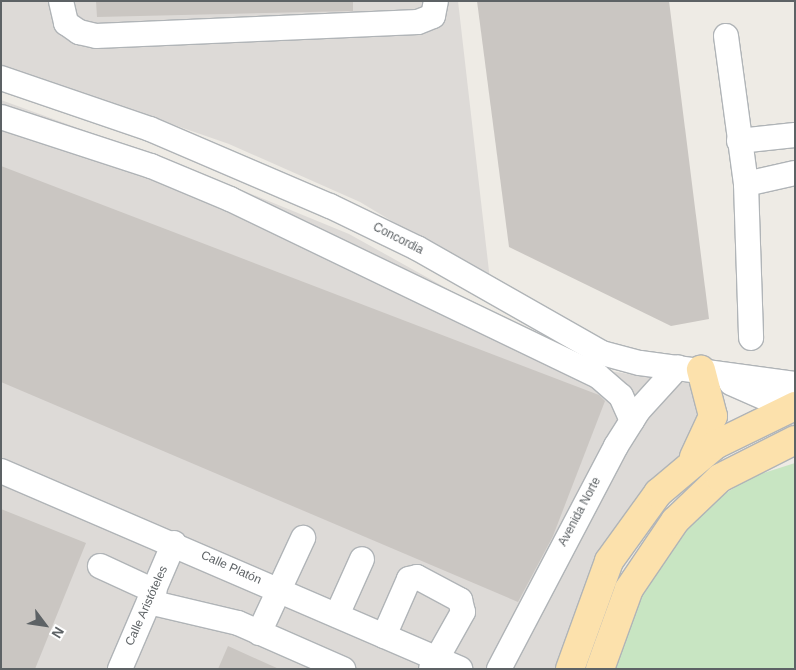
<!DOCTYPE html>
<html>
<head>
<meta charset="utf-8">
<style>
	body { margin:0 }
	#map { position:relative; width:796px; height:670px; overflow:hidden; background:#eeebe5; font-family:Helvetica,sans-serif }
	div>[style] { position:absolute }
	.industrial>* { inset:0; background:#dddad7 }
	.green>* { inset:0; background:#c8e5c2 }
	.building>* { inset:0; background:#cac6c2 }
	.roads { filter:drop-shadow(1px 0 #b0b4b7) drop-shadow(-1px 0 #b0b4b7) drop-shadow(0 1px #b0b4b7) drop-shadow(0 -1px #b0b4b7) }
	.minor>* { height:24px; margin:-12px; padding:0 12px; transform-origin:12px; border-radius:12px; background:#fff }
	.major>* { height:28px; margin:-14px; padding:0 14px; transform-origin:14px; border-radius:14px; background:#fce1ac }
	span { translate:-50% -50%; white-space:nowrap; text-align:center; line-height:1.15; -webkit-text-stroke:4px #fff; paint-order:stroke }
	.street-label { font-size:12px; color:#5d6265 }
	.frame { position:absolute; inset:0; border:2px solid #5d6265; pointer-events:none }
	.north { position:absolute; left:20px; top:600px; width:50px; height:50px; -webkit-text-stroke:4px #fff; paint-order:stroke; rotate:121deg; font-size:14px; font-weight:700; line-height:20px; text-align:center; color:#5d6265 }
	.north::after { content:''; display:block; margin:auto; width:18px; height:22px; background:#5d6265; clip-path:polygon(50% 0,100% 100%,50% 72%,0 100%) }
</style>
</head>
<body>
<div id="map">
	<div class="industrial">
		<div style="clip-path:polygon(1px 1px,458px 1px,490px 280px,360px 202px,229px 144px,1px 65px)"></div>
		<div style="clip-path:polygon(1px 100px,188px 168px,349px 234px,590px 368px,706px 386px,716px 412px,682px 456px,562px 669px,1px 669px)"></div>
	</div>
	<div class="green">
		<div style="clip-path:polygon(795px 463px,795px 669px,615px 669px,648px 576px,673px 538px,712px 502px,751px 477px)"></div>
	</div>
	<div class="building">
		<div style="clip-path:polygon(96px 1px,353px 1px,353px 11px,97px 17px)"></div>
		<div style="clip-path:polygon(477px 1px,669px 1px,709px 319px,671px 326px,509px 247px)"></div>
		<div style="clip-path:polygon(1px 166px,599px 395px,605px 401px,553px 536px,518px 602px,1px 382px)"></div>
		<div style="clip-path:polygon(1px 509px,86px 543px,35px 669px,1px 669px)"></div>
		<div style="clip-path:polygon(228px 646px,279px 669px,218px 669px)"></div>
	</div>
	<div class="roads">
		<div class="minor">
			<div style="left:61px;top:1px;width:23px;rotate:77deg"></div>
			<div style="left:66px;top:23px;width:16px;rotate:35deg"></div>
			<div style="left:79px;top:32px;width:17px;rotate:13deg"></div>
			<div style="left:96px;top:36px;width:322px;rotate:-2.5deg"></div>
			<div style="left:418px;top:22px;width:16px;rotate:-22deg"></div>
			<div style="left:433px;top:16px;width:15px;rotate:-79deg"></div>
			<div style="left:726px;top:36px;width:149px;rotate:82.3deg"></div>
			<div style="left:746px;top:184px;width:154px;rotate:88.1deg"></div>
			<div style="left:1px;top:78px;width:157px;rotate:18.9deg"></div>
			<div style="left:150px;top:129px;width:196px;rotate:23.2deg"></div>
			<div style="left:330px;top:206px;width:97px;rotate:25.8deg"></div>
			<div style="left:417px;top:248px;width:213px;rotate:29.6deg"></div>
			<div style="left:602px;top:353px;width:39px;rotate:15deg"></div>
			<div style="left:640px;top:363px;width:156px;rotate:7.7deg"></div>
			<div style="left:1px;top:117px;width:158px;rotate:18.1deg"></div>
			<div style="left:151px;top:166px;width:86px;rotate:22.7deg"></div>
			<div style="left:230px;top:199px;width:408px;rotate:25.7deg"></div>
			<div style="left:598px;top:376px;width:30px;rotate:41deg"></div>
			<div style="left:621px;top:396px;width:27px;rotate:66deg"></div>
			<div style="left:739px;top:141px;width:56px;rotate:-6.1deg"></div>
			<div style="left:746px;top:184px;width:50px;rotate:-12.7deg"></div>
			<div style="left:731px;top:383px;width:62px;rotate:23.7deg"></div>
			<div style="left:1px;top:471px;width:500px;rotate:23.3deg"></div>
			<div style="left:100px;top:566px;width:60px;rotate:24.8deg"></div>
			<div style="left:149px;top:602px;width:91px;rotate:13.3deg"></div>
			<div style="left:238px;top:623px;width:115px;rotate:23.7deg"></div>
			<div style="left:337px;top:615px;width:61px;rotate:-65.9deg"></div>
			<div style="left:259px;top:633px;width:105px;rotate:-65.1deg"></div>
			<div style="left:384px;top:636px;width:62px;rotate:-66.3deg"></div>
			<div style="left:409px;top:579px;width:8px;rotate:-14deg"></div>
			<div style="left:417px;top:577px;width:49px;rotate:28.1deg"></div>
			<div style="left:460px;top:600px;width:12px;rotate:76deg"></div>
			<div style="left:463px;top:612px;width:65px;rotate:119.3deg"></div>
			<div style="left:120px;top:669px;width:137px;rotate:-66.8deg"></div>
			<div style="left:499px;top:669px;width:252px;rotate:-62.3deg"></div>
			<div style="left:616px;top:446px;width:41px;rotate:-57.8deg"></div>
			<div style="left:638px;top:411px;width:59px;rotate:-47.7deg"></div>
		</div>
		<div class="major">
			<div style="left:694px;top:457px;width:45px;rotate:-65.1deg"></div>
			<div style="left:713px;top:416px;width:48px;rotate:-104.6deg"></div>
			<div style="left:570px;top:669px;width:115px;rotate:-70.1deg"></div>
			<div style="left:609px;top:561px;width:84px;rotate:-54.2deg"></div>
			<div style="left:658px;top:493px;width:75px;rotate:-40.1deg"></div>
			<div style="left:715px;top:445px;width:89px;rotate:-26deg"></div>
			<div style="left:600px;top:669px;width:85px;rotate:-70.1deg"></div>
			<div style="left:629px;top:589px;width:82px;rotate:-55.9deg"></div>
			<div style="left:675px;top:521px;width:62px;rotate:-43.7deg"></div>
			<div style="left:720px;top:478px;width:84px;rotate:-26.9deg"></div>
		</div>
	</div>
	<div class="street-label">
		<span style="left:398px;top:239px;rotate:27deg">Concordia</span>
		<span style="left:580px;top:512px;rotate:-62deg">Avenida Norte</span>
		<span style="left:231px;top:568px;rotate:24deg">Calle Platón</span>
		<span style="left:147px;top:606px;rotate:-66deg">Calle Aristóteles</span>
	</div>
	<div class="frame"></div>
	<div class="north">N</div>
</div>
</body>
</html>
